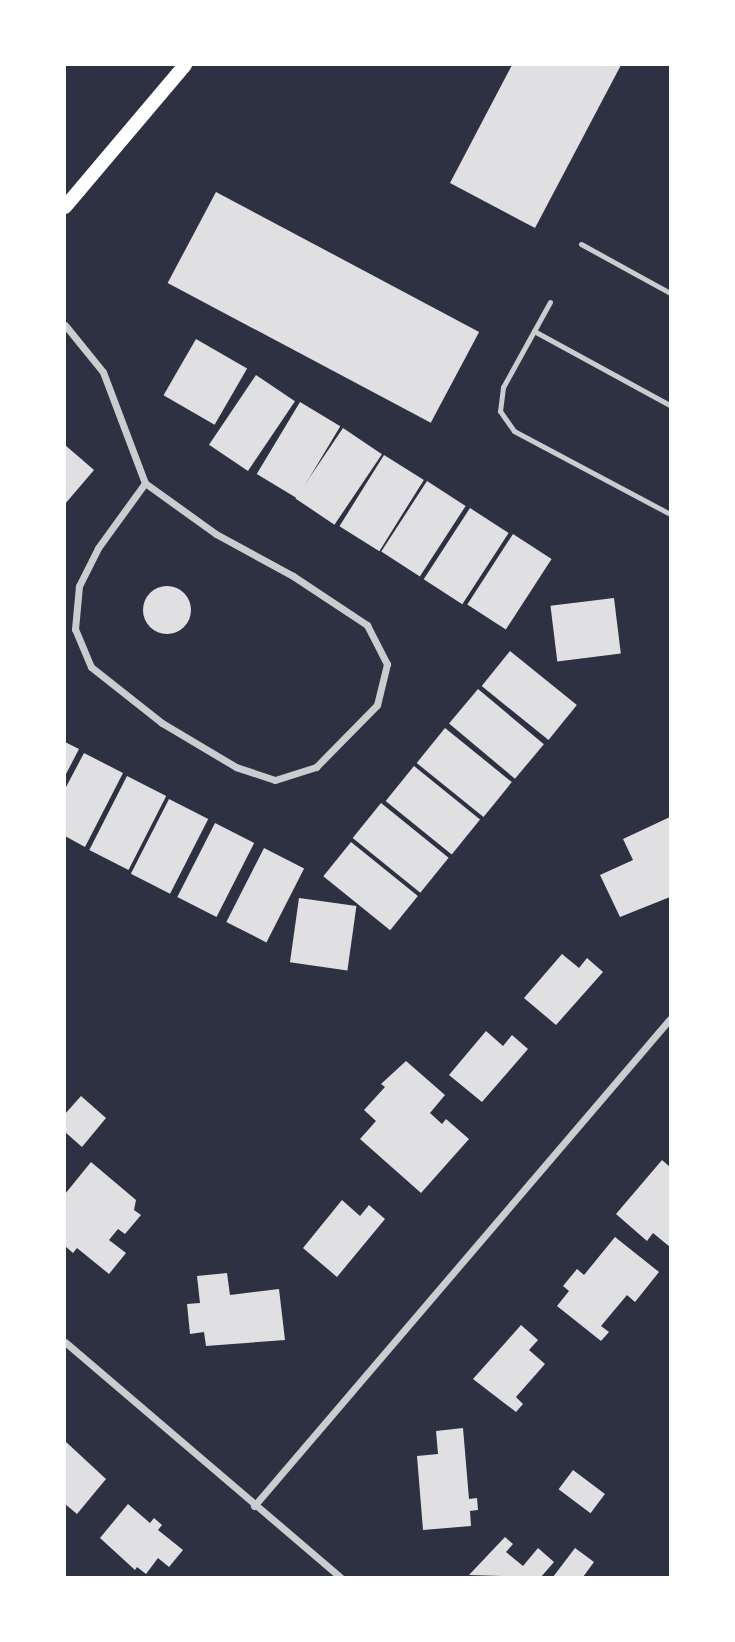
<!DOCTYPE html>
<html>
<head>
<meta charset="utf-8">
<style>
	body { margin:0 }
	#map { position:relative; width:735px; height:1642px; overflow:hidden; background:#2d3142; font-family:Cabin,sans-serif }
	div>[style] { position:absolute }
	.building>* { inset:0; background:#e0e0e3; transform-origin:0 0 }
	.round { border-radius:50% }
	.service>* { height:5px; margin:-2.5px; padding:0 2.5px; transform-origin:2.5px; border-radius:2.5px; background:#caccd0 }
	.minor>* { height:7px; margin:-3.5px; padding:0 3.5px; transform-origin:3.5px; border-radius:3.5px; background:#caccd0 }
	.secondary>* { height:14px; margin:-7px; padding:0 7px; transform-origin:7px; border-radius:7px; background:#fff }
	span { translate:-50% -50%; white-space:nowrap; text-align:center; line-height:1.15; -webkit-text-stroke:6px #fff; paint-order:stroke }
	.frame { position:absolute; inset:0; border:66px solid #fff; pointer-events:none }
</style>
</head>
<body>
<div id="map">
	<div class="building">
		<div style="clip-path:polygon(512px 65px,621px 65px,535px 228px,450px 183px)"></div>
		<div style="left:216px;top:192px;width:298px;height:103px;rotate:28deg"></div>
		<div style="left:196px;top:339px;width:59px;height:65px;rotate:30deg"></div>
		<div style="left:256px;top:375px;width:47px;height:84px;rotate:34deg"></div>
		<div style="left:300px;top:402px;width:47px;height:84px;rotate:31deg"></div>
		<div style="left:343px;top:428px;width:47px;height:85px;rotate:34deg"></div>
		<div style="clip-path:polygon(65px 445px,94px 470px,65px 504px)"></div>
		<div style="left:384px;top:455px;width:47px;height:84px;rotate:32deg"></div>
		<div style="left:427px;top:481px;width:46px;height:84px;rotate:33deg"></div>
		<div style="left:470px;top:508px;width:46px;height:85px;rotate:33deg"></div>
		<div style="left:513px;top:534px;width:46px;height:84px;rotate:33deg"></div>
		<div class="round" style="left:143px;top:586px;width:48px;height:48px"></div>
		<div style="left:614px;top:598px;width:56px;height:64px;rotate:83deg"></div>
		<div style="left:510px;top:651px;width:86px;height:45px;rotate:39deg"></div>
		<div style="left:478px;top:689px;width:86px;height:45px;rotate:40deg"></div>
		<div style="left:445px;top:728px;width:86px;height:45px;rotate:39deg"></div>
		<div style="clip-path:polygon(65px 742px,79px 749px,65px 776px)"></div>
		<div style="clip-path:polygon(84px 753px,123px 773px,85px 847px,65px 836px,65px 789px)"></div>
		<div style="left:414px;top:766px;width:85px;height:45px;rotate:39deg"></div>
		<div style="left:127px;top:776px;width:44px;height:83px;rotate:27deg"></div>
		<div style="left:169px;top:799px;width:44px;height:84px;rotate:27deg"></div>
		<div style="left:381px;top:803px;width:87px;height:45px;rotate:39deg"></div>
		<div style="clip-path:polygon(670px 817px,670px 897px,620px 917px,600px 875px,633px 860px,623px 839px)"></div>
		<div style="left:215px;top:823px;width:44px;height:83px;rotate:27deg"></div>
		<div style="left:351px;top:842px;width:86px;height:44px;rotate:39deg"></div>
		<div style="left:264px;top:848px;width:45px;height:83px;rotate:27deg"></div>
		<div style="left:299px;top:898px;width:58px;height:65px;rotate:8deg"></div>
		<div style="clip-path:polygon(562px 954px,579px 968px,587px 958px,603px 972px,556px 1025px,524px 998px)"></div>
		<div style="clip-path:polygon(486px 1031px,503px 1046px,512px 1035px,528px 1049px,482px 1102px,449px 1075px)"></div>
		<div style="clip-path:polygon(406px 1061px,445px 1095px,430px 1113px,442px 1124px,446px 1119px,469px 1139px,421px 1193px,360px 1139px,376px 1121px,364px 1110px,385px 1087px,381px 1084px)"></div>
		<div style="clip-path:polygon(81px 1096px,106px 1118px,82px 1147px,65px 1132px,65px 1114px)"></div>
		<div style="clip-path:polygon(662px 1160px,670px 1167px,670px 1247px,653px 1233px,647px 1241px,616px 1214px)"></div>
		<div style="clip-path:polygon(91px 1162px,136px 1200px,134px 1210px,141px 1215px,125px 1234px,118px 1229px,109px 1240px,126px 1253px,109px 1274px,77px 1248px,73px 1253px,65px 1246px,65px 1194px)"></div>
		<div style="clip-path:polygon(342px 1200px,360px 1216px,369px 1205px,385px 1219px,337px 1277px,303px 1248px)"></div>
		<div style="clip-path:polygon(615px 1237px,659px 1272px,635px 1302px,627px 1295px,601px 1326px,609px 1332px,601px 1341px,557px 1306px,569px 1291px,563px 1286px,577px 1269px,584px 1275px)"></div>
		<div style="clip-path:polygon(227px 1273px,230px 1295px,279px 1289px,285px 1340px,206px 1346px,204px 1332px,190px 1334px,187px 1304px,200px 1303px,197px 1276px)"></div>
		<div style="clip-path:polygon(521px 1325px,538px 1340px,529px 1350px,545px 1364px,516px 1397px,523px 1404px,516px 1412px,473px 1379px)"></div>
		<div style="clip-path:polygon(463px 1428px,469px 1499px,477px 1498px,478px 1510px,470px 1511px,471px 1526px,423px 1530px,417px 1456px,438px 1454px,436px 1431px)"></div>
		<div style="clip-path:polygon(65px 1441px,106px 1479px,77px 1514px,65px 1504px)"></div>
		<div style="left:573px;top:1470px;width:40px;height:24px;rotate:37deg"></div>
		<div style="clip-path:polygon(128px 1504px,150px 1523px,154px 1518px,162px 1525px,158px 1530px,183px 1550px,169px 1567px,158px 1558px,146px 1574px,137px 1567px,135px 1570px,100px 1538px)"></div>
		<div style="clip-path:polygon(505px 1537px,513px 1544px,506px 1552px,523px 1566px,538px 1548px,554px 1562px,541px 1577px,469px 1575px)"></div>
		<div style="clip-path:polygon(575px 1548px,594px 1562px,583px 1577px,553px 1577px)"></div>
	</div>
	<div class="service">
		<div style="left:581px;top:244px;width:102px;rotate:28.8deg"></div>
		<div style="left:550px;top:302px;width:97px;rotate:118.9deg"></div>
		<div style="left:503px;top:387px;width:24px;rotate:97deg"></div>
		<div style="left:500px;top:411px;width:24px;rotate:55deg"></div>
		<div style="left:514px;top:431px;width:177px;rotate:28deg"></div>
		<div style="left:534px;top:331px;width:155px;rotate:28.6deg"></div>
	</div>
	<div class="minor">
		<div style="left:65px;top:325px;width:60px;rotate:51deg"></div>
		<div style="left:103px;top:372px;width:119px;rotate:69.3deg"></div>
		<div style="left:145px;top:483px;width:87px;rotate:35.7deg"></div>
		<div style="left:216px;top:534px;width:88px;rotate:28.6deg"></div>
		<div style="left:293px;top:576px;width:89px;rotate:33.5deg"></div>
		<div style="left:367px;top:625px;width:44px;rotate:62.9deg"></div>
		<div style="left:387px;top:664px;width:42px;rotate:103.7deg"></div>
		<div style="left:377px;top:705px;width:87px;rotate:134.5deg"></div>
		<div style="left:316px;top:767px;width:43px;rotate:162.4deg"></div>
		<div style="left:275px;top:780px;width:41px;rotate:-161.6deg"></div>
		<div style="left:236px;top:767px;width:86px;rotate:-149.3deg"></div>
		<div style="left:162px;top:723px;width:90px;rotate:-141.7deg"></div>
		<div style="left:91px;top:667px;width:41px;rotate:-112.8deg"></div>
		<div style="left:75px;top:629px;width:43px;rotate:-84.7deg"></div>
		<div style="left:79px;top:586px;width:42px;rotate:-63.4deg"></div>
		<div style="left:98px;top:548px;width:80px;rotate:-54.1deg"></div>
		<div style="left:65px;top:1342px;width:362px;rotate:40.5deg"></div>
		<div style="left:254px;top:1506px;width:640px;rotate:-49.5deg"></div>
	</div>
	<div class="secondary">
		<div style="left:65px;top:207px;width:186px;rotate:-49.8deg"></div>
	</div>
	<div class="frame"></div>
</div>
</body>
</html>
